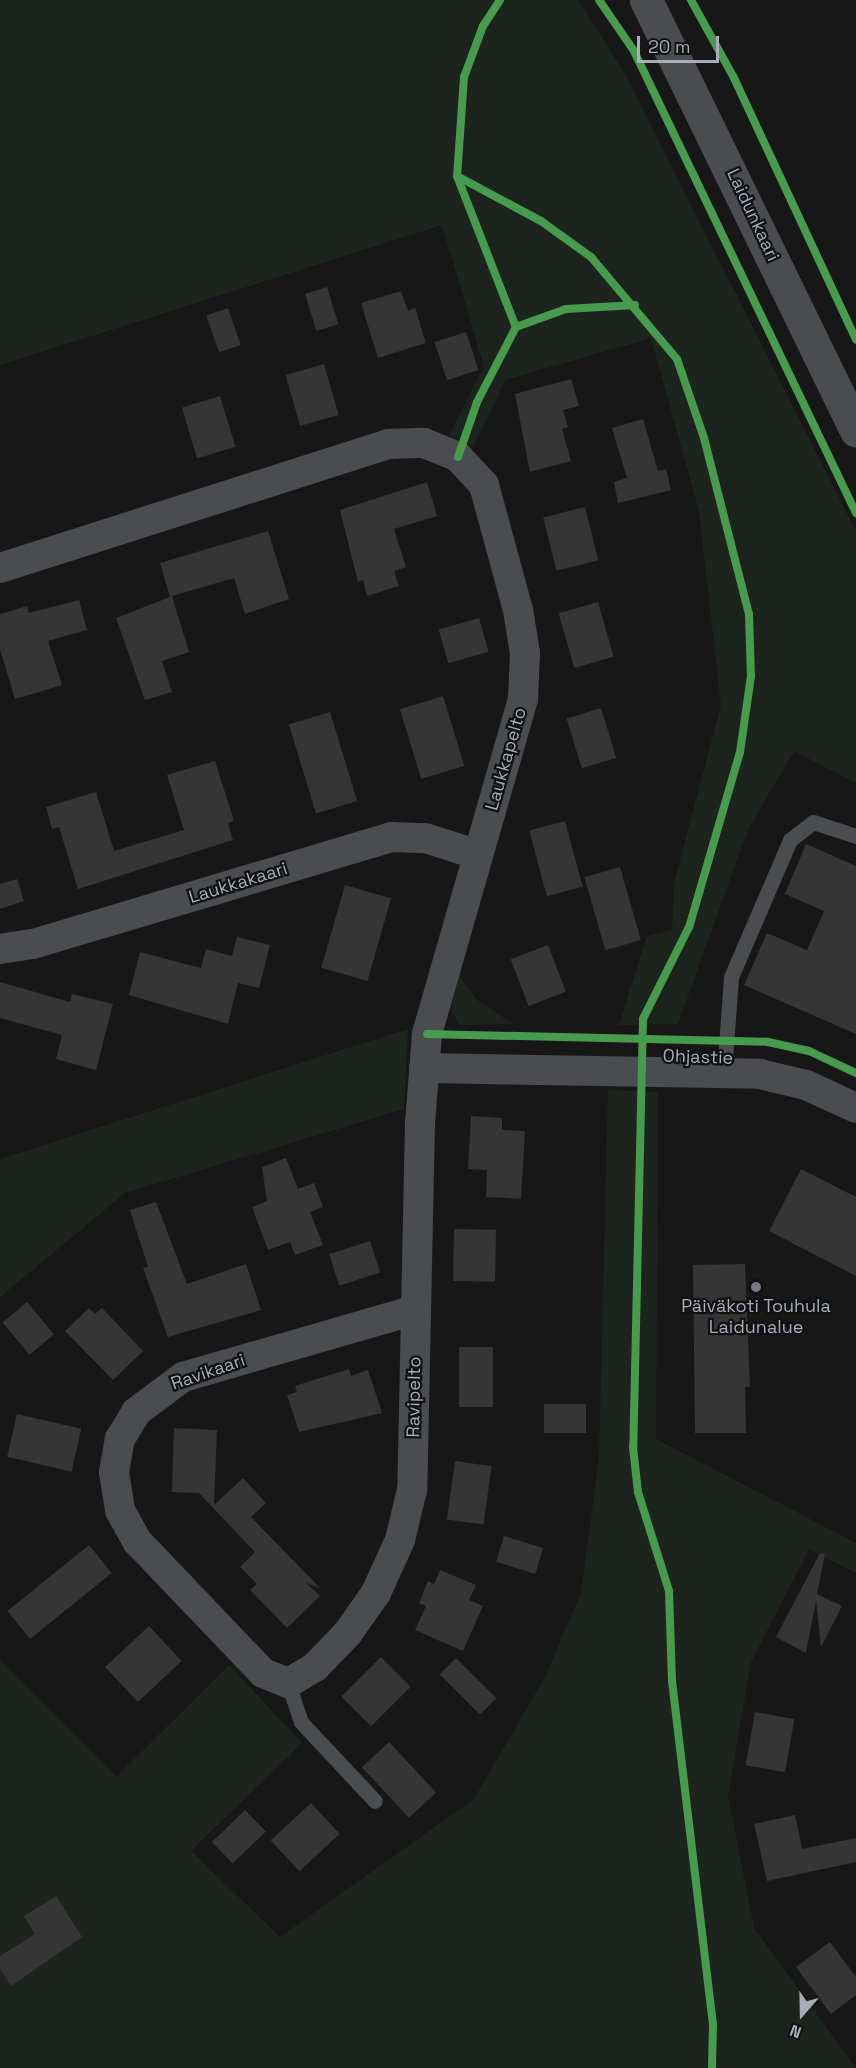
<!DOCTYPE html>
<html>
<head>
<meta charset="utf-8">
<style>
	body { margin:0 }
	#map { position:relative; width:856px; height:2068px; overflow:hidden; background:#171717; font-family:"Space Grotesk",sans-serif }
	div>[style] { position:absolute }
	.green>* { inset:0; background:#1d241e }
	.building>* { inset:0; background:#353536; transform-origin:0 0 }
	.service>* { height:15px; margin:-7.5px; padding:0 7.5px; transform-origin:7.5px; border-radius:7.5px; background:#4b4c50 }
	.minor>* { height:30px; margin:-15px; padding:0 15px; transform-origin:15px; border-radius:15px; background:#4b4c50 }
	.tertiary>* { height:33px; margin:-16.5px; padding:0 16.5px; transform-origin:16.5px; border-radius:16.5px; background:#4b4c50 }
	.cycleway>* { height:8px; margin:-4px; padding:0 4px; transform-origin:4px; border-radius:4px; background:#469c4c }
	.dots>* { width:16px; height:16px; translate:-50% -50%; box-sizing:border-box; border:3px solid #111113; border-radius:50% }
	span { translate:-50% -50%; white-space:nowrap; text-align:center; line-height:1.15; -webkit-text-stroke:4.5px #111113; paint-order:stroke }
	.street-label { font-size:18px; color:#a8adb8 }
	.poi-label { font-size:18px; color:#a8adb8 }
	.north { position:absolute; left:772px; top:1984px; width:60px; height:60px; -webkit-text-stroke:4px #111113; paint-order:stroke; rotate:200deg; font-size:16px; font-weight:700; line-height:24px; text-align:center; color:#a8adb8 }
	.north::after { content:''; display:block; margin:auto; width:21px; height:27px; background:#a8adb8; clip-path:polygon(50% 0,100% 100%,50% 72%,0 100%) }
	.scale { position:absolute; left:637px; top:36px; width:82px; height:27px; box-sizing:border-box; border:3px solid #a8adb8; border-top:0; padding-left:8px; font-size:18px; line-height:21px; white-space:nowrap; color:#a8adb8; -webkit-text-stroke:4px #111113; paint-order:stroke }
</style>
</head>
<body>
<div id="map">
	<div class="green">
		<div style="clip-path:polygon(0 0,578px 0,622px 69px,856px 531px,856px 783px,794px 751px,748px 829px,678px 1024px,619px 1025px,647px 936px,672px 930px,674px 883px,721px 705px,699px 511px,651px 338px,505px 380px,473px 447px,449px 435px,484px 366px,442px 225px,0 365px)"></div>
		<div style="clip-path:polygon(459px 976px,477px 1000px,513px 1024px,459px 1025px,451px 1009px)"></div>
		<div style="clip-path:polygon(408px 1029px,404px 1109px,125px 1193px,0 1297px,0 1159px)"></div>
		<div style="clip-path:polygon(608px 1090px,658px 1092px,656px 1439px,856px 1543px,856px 1573px,809px 1549px,751px 1662px,728px 1796px,754px 1928px,856px 2068px,0 2068px,0 1659px,117px 1776px,229px 1665px,302px 1743px,191px 1851px,280px 1937px,474px 1799px,544px 1679px,581px 1593px,599px 1458px)"></div>
	</div>
	<div class="building">
		<div style="left:327px;top:287px;width:39px;height:23px;rotate:73deg"></div>
		<div style="clip-path:polygon(401px 291px,408px 311px,415px 308px,426px 343px,378px 358px,361px 303px)"></div>
		<div style="left:228px;top:308px;width:39px;height:23px;rotate:71deg"></div>
		<div style="left:466px;top:332px;width:40px;height:33px;rotate:72deg"></div>
		<div style="left:324px;top:364px;width:53px;height:40px;rotate:74deg"></div>
		<div style="clip-path:polygon(571px 379px,579px 406px,563px 410px,568px 427px,562px 429px,571px 461px,530px 472px,515px 394px)"></div>
		<div style="left:220px;top:396px;width:53px;height:40px;rotate:73deg"></div>
		<div style="clip-path:polygon(643px 419px,658px 471px,666px 469px,671px 490px,618px 503px,614px 482px,627px 478px,612px 428px)"></div>
		<div style="clip-path:polygon(427px 482px,437px 516px,394px 529px,406px 567px,394px 571px,399px 586px,367px 596px,363px 580px,358px 582px,340px 510px)"></div>
		<div style="left:585px;top:507px;width:55px;height:43px;rotate:76deg"></div>
		<div style="clip-path:polygon(268px 531px,289px 599px,245px 614px,234px 578px,172px 596px,189px 652px,162px 661px,172px 692px,145px 700px,116px 618px,170px 597px,160px 563px)"></div>
		<div style="clip-path:polygon(79px 600px,87px 630px,48px 641px,62px 685px,15px 699px,0 649px,0 614px,27px 606px,29px 613px)"></div>
		<div style="left:598px;top:602px;width:57px;height:41px;rotate:74deg"></div>
		<div style="left:479px;top:618px;width:35px;height:42px;rotate:74deg"></div>
		<div style="left:443px;top:696px;width:73px;height:45px;rotate:73deg"></div>
		<div style="left:601px;top:708px;width:52px;height:36px;rotate:73deg"></div>
		<div style="left:330px;top:712px;width:93px;height:43px;rotate:73deg"></div>
		<div style="clip-path:polygon(215px 761px,234px 821px,228px 823px,233px 840px,78px 889px,59px 827px,52px 829px,46px 807px,96px 792px,114px 851px,184px 830px,167px 775px)"></div>
		<div style="left:565px;top:821px;width:68px;height:37px;rotate:75deg"></div>
		<div style="clip-path:polygon(806px 844px,856px 866px,856px 1034px,744px 985px,767px 933px,807px 950px,824px 911px,785px 894px)"></div>
		<div style="left:620px;top:867px;width:76px;height:37px;rotate:74deg"></div>
		<div style="clip-path:polygon(17px 879px,24px 901px,0 909px,0 884px)"></div>
		<div style="left:345px;top:885px;width:48px;height:86px;rotate:16deg"></div>
		<div style="clip-path:polygon(237px 937px,270px 945px,259px 988px,238px 983px,228px 1024px,129px 995px,140px 952px,201px 968px,206px 949px,232px 956px)"></div>
		<div style="left:548px;top:945px;width:50px;height:40px;rotate:69deg"></div>
		<div style="clip-path:polygon(0 982px,70px 1002px,72px 994px,113px 1004px,96px 1070px,56px 1059px,62px 1035px,0 1018px)"></div>
		<div style="clip-path:polygon(471px 1116px,502px 1118px,502px 1130px,525px 1131px,521px 1199px,486px 1197px,487px 1170px,468px 1169px)"></div>
		<div style="clip-path:polygon(286px 1158px,298px 1189px,314px 1183px,323px 1207px,310px 1212px,323px 1245px,295px 1255px,290px 1242px,268px 1250px,252px 1207px,267px 1201px,262px 1167px)"></div>
		<div style="clip-path:polygon(801px 1169px,856px 1197px,856px 1276px,769px 1231px)"></div>
		<div style="clip-path:polygon(156px 1202px,187px 1284px,246px 1264px,261px 1310px,168px 1337px,143px 1268px,148px 1267px,130px 1210px)"></div>
		<div style="left:454px;top:1229px;width:42px;height:52px;rotate:1deg"></div>
		<div style="left:370px;top:1241px;width:33px;height:43px;rotate:72deg"></div>
		<div style="clip-path:polygon(745px 1264px,750px 1387px,745px 1387px,746px 1433px,695px 1433px,693px 1265px)"></div>
		<div style="left:27px;top:1302px;width:42px;height:32px;rotate:50deg"></div>
		<div style="clip-path:polygon(89px 1308px,95px 1314px,102px 1308px,143px 1351px,113px 1380px,65px 1331px)"></div>
		<div style="left:459px;top:1347px;width:34px;height:60px"></div>
		<div style="clip-path:polygon(349px 1369px,351px 1376px,368px 1370px,382px 1413px,299px 1432px,287px 1395px,297px 1392px,295px 1386px)"></div>
		<div style="left:544px;top:1404px;width:42px;height:29px"></div>
		<div style="left:17px;top:1414px;width:66px;height:44px;rotate:13deg"></div>
		<div style="clip-path:polygon(174px 1428px,217px 1430px,214px 1505px,243px 1478px,266px 1503px,251px 1517px,320px 1588px,306px 1583px,320px 1596px,287px 1628px,250px 1590px,257px 1584px,240px 1567px,255px 1552px,199px 1493px,172px 1492px)"></div>
		<div style="left:455px;top:1461px;width:37px;height:59px;rotate:8deg"></div>
		<div style="left:504px;top:1536px;width:41px;height:27px;rotate:17deg"></div>
		<div style="left:89px;top:1545px;width:36px;height:105px;rotate:51deg"></div>
		<div style="clip-path:polygon(820px 1553px,825px 1554px,817px 1594px,842px 1606px,821px 1647px,816px 1601px,806px 1653px,776px 1637px)"></div>
		<div style="clip-path:polygon(440px 1570px,476px 1585px,469px 1600px,483px 1606px,463px 1651px,415px 1630px,426px 1606px,419px 1603px,428px 1581px,434px 1584px)"></div>
		<div style="left:149px;top:1626px;width:48px;height:60px;rotate:47deg"></div>
		<div style="left:381px;top:1657px;width:42px;height:56px;rotate:45deg"></div>
		<div style="left:456px;top:1658px;width:57px;height:23px;rotate:45deg"></div>
		<div style="left:755px;top:1712px;width:40px;height:54px;rotate:10deg"></div>
		<div style="left:389px;top:1742px;width:69px;height:37px;rotate:47deg"></div>
		<div style="left:311px;top:1803px;width:42px;height:55px;rotate:47deg"></div>
		<div style="left:245px;top:1810px;width:30px;height:46px;rotate:46deg"></div>
		<div style="clip-path:polygon(795px 1815px,802px 1849px,856px 1838px,856px 1862px,767px 1881px,754px 1824px)"></div>
		<div style="clip-path:polygon(56px 1896px,82px 1937px,11px 1986px,0 1969px,0 1956px,35px 1934px,24px 1916px)"></div>
		<div style="clip-path:polygon(830px 1942px,856px 1977px,856px 1995px,831px 2014px,796px 1967px)"></div>
	</div>
	<div class="service">
		<div style="left:724px;top:1073px;width:96px;rotate:-85.8deg"></div>
		<div style="left:731px;top:977px;width:149px;rotate:-66.7deg"></div>
		<div style="left:790px;top:840px;width:29px;rotate:-38deg"></div>
		<div style="left:813px;top:822px;width:45px;rotate:18deg"></div>
		<div style="left:288px;top:1683px;width:41px;rotate:71.6deg"></div>
		<div style="left:301px;top:1722px;width:108px;rotate:46.9deg"></div>
	</div>
	<div class="minor">
		<div style="left:0;top:568px;width:407px;rotate:-17.7deg"></div>
		<div style="left:388px;top:444px;width:36px;rotate:-2deg"></div>
		<div style="left:424px;top:443px;width:37px;rotate:22deg"></div>
		<div style="left:458px;top:457px;width:38px;rotate:47deg"></div>
		<div style="left:484px;top:485px;width:130px;rotate:74.8deg"></div>
		<div style="left:518px;top:610px;width:44px;rotate:80.8deg"></div>
		<div style="left:525px;top:653px;width:46px;rotate:92.5deg"></div>
		<div style="left:523px;top:699px;width:348px;rotate:106deg"></div>
		<div style="left:427px;top:1034px;width:88px;rotate:94.5deg"></div>
		<div style="left:420px;top:1122px;width:368px;rotate:91.2deg"></div>
		<div style="left:412px;top:1490px;width:51px;rotate:103.5deg"></div>
		<div style="left:400px;top:1540px;width:58px;rotate:114.4deg"></div>
		<div style="left:376px;top:1593px;width:50px;rotate:125.3deg"></div>
		<div style="left:347px;top:1634px;width:46px;rotate:134.1deg"></div>
		<div style="left:315px;top:1667px;width:31px;rotate:149deg"></div>
		<div style="left:288px;top:1683px;width:27px;rotate:-158deg"></div>
		<div style="left:263px;top:1673px;width:182px;rotate:-133.7deg"></div>
		<div style="left:137px;top:1541px;width:35px;rotate:-119deg"></div>
		<div style="left:120px;top:1510px;width:38px;rotate:-99deg"></div>
		<div style="left:114px;top:1472px;width:34px;rotate:-80deg"></div>
		<div style="left:120px;top:1439px;width:31px;rotate:-59deg"></div>
		<div style="left:136px;top:1412px;width:59px;rotate:-36.7deg"></div>
		<div style="left:183px;top:1377px;width:241px;rotate:-16.1deg"></div>
		<div style="left:0;top:949px;width:33px;rotate:-9deg"></div>
		<div style="left:33px;top:944px;width:374px;rotate:-16.6deg"></div>
		<div style="left:391px;top:837px;width:34px;rotate:2deg"></div>
		<div style="left:425px;top:838px;width:53px;rotate:17.4deg"></div>
		<div style="left:424px;top:1068px;width:336px;rotate:1deg"></div>
		<div style="left:760px;top:1074px;width:47px;rotate:13.4deg"></div>
		<div style="left:806px;top:1085px;width:55px;rotate:24.7deg"></div>
	</div>
	<div class="tertiary">
		<div style="left:646px;top:0;width:479px;rotate:64deg"></div>
	</div>
	<div class="cycleway">
		<div style="left:500px;top:0;width:31px;rotate:123deg"></div>
		<div style="left:483px;top:26px;width:54px;rotate:110.4deg"></div>
		<div style="left:464px;top:77px;width:99px;rotate:94deg"></div>
		<div style="left:457px;top:176px;width:95px;rotate:28.2deg"></div>
		<div style="left:541px;top:221px;width:62px;rotate:35.8deg"></div>
		<div style="left:591px;top:257px;width:133px;rotate:49.9deg"></div>
		<div style="left:677px;top:359px;width:83px;rotate:71.1deg"></div>
		<div style="left:704px;top:438px;width:182px;rotate:75.7deg"></div>
		<div style="left:749px;top:614px;width:62px;rotate:88.2deg"></div>
		<div style="left:751px;top:676px;width:77px;rotate:98.2deg"></div>
		<div style="left:740px;top:752px;width:182px;rotate:106.2deg"></div>
		<div style="left:689px;top:927px;width:103px;rotate:116.6deg"></div>
		<div style="left:643px;top:1019px;width:428px;rotate:91.3deg"></div>
		<div style="left:633px;top:1447px;width:45px;rotate:83.7deg"></div>
		<div style="left:638px;top:1492px;width:104px;rotate:72.6deg"></div>
		<div style="left:669px;top:1591px;width:90px;rotate:88.1deg"></div>
		<div style="left:672px;top:1681px;width:345px;rotate:83.2deg"></div>
		<div style="left:713px;top:2024px;width:44px;rotate:91.3deg"></div>
		<div style="left:599px;top:0;width:62px;rotate:55.5deg"></div>
		<div style="left:634px;top:51px;width:513px;rotate:64.33deg"></div>
		<div style="left:691px;top:0;width:89px;rotate:61.1deg"></div>
		<div style="left:734px;top:78px;width:289px;rotate:65deg"></div>
		<div style="left:457px;top:176px;width:162px;rotate:68.7deg"></div>
		<div style="left:458px;top:457px;width:58px;rotate:-70.9deg"></div>
		<div style="left:477px;top:402px;width:85px;rotate:-62.5deg"></div>
		<div style="left:516px;top:327px;width:53px;rotate:-19.8deg"></div>
		<div style="left:566px;top:309px;width:69px;rotate:-3.3deg"></div>
		<div style="left:427px;top:1034px;width:341px;rotate:1.3deg"></div>
		<div style="left:768px;top:1042px;width:42px;rotate:12.4deg"></div>
		<div style="left:809px;top:1051px;width:52px;rotate:25.1deg"></div>
	</div>
	<div class="dots">
		<div style="left:756px;top:1287px;background:#757880"></div>
	</div>
	<div class="street-label">
		<span style="left:753px;top:215px;rotate:65deg">Laidunkaari</span>
		<span style="left:506px;top:759px;rotate:-74deg">Laukkapelto</span>
		<span style="left:238px;top:883px;rotate:-17deg">Laukkakaari</span>
		<span style="left:698px;top:1057px;rotate:2deg">Ohjastie</span>
		<span style="left:208px;top:1372px;rotate:-19deg">Ravikaari</span>
		<span style="left:414px;top:1397px;rotate:-89deg">Ravipelto</span>
	</div>
	<div class="poi-label">
		<span style="left:756px;top:1317px">Päiväkoti Touhula<br>Laidunalue</span>
	</div>
	<div class="north">N</div>
	<div class="scale">20 m</div>
</div>
</body>
</html>
